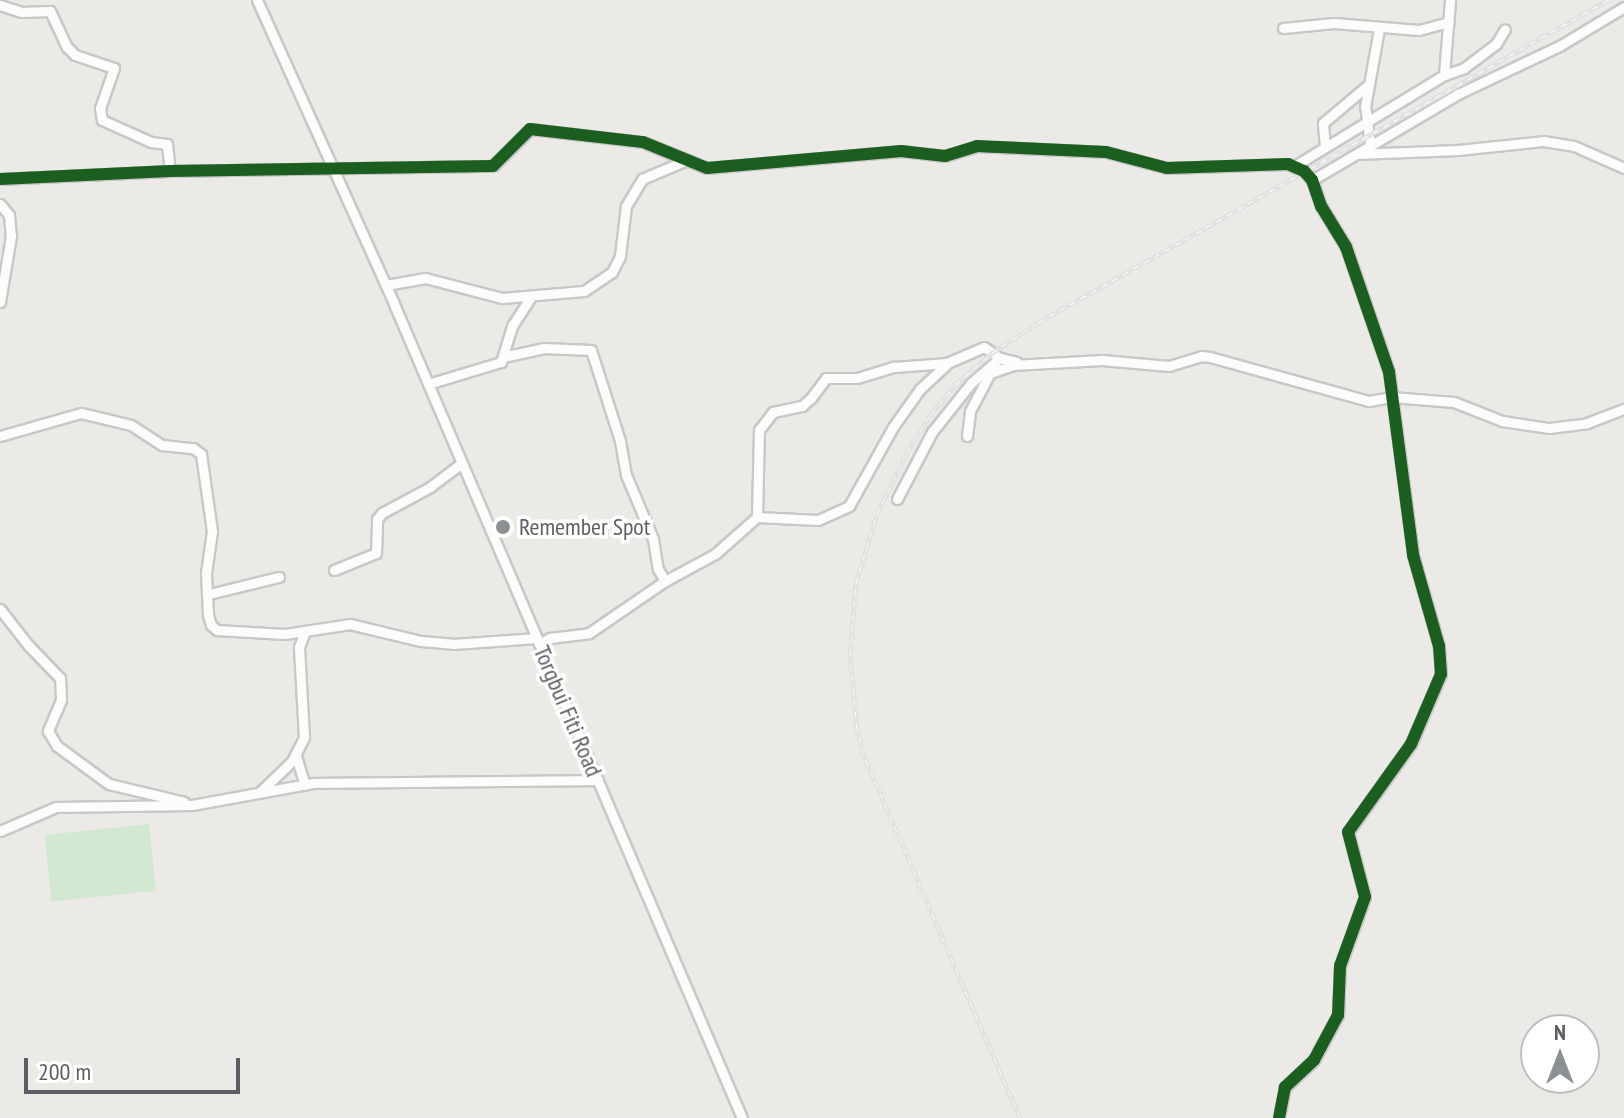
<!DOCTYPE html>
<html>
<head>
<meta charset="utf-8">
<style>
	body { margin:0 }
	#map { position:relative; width:1624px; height:1118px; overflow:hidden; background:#ebeae6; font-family:"PT Sans Narrow",sans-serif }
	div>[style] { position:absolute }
	.green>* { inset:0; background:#d3e8d0; transform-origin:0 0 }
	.roads { filter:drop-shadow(2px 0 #c8c8c8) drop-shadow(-2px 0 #c8c8c8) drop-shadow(0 2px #c8c8c8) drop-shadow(0 -2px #c8c8c8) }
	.minor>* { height:9px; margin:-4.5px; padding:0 4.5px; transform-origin:4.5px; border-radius:4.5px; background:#fcfcfb }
	.rail>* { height:5px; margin-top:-2.5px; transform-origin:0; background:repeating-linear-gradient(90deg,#fff 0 6px,#e2e2e2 0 12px); box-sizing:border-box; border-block:2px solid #e2e2e2 }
	.cycleway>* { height:12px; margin:-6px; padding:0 6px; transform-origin:6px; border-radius:6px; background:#1b5e20 }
	.dots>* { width:22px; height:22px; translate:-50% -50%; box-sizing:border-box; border:4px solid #fff; border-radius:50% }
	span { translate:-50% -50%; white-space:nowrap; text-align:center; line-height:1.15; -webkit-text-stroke:7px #fff; paint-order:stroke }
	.poi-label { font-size:24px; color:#5b5f64 }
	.left { translate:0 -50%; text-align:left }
	.street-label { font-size:24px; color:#5b5f64 }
	.north { position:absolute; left:1520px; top:1014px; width:80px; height:80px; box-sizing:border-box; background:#fff; border:2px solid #bdbfc1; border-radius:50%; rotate:0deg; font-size:22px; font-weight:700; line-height:32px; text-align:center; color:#5b5f64 }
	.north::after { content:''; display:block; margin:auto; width:28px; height:36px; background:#8d9092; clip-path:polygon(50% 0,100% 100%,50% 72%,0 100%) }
	.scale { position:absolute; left:24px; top:1058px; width:216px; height:36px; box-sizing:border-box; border:4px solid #5b5f64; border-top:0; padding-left:10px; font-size:24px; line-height:28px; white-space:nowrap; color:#5b5f64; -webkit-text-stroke:6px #fff; paint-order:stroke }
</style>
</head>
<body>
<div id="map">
	<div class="green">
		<div style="left:149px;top:824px;width:67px;height:105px;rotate:84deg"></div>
	</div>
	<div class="roads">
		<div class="minor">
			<div style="left:257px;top:0;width:333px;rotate:65.7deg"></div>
			<div style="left:394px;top:304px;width:885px;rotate:66.85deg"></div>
			<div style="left:0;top:5px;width:23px;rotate:18deg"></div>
			<div style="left:22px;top:12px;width:28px;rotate:-2deg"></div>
			<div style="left:50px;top:11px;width:40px;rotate:65deg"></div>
			<div style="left:67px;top:47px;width:11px;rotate:45deg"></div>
			<div style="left:75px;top:55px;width:41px;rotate:18.4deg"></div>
			<div style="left:114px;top:68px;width:42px;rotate:109.3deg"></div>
			<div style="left:100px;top:108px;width:12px;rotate:81deg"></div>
			<div style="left:102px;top:120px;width:54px;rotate:24.2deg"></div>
			<div style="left:151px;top:142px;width:16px;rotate:7deg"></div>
			<div style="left:167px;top:144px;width:27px;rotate:84deg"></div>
			<div style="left:1283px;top:28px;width:51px;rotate:-5.6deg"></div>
			<div style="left:1334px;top:23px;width:85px;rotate:4.7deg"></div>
			<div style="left:1419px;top:30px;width:31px;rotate:-15deg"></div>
			<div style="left:1444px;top:75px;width:75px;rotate:-85.4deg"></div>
			<div style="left:1370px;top:145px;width:38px;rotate:-97deg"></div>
			<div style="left:1365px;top:107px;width:79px;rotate:-79.8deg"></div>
			<div style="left:1325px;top:147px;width:24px;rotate:-95deg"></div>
			<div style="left:1323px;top:123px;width:57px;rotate:-40.1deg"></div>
			<div style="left:1357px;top:154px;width:101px;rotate:-2.3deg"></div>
			<div style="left:1458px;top:150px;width:85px;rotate:-6deg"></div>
			<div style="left:1543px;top:141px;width:31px;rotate:9deg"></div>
			<div style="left:1574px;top:146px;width:55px;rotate:23.7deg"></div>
			<div style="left:1296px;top:165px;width:173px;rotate:-31.3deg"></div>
			<div style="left:1444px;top:75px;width:21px;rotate:-19deg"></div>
			<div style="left:1464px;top:68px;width:40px;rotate:-37deg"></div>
			<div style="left:1496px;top:44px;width:17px;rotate:-59deg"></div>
			<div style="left:0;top:179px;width:170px;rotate:-2.7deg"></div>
			<div style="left:170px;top:171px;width:323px;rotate:-0.9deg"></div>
			<div style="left:493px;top:166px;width:52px;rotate:-45deg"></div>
			<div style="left:530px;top:129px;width:114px;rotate:6.6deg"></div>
			<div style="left:643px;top:142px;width:69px;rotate:22.1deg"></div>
			<div style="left:707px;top:168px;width:195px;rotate:-5deg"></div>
			<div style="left:901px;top:151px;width:44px;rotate:6.5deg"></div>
			<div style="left:945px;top:156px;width:34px;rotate:-17deg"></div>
			<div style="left:977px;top:146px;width:129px;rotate:2.7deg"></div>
			<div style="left:1106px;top:152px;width:63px;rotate:14.7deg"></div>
			<div style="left:1167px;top:168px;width:121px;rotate:-1.9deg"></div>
			<div style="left:1288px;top:164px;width:17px;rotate:24deg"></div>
			<div style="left:1304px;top:171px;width:12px;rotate:48deg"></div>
			<div style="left:1312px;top:180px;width:28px;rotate:71deg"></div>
			<div style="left:1321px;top:206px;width:48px;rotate:58.6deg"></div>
			<div style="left:1346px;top:247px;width:132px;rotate:71deg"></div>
			<div style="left:1389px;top:372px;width:185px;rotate:82.5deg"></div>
			<div style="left:1413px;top:555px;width:95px;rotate:74.1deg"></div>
			<div style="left:1439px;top:646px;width:28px;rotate:86deg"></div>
			<div style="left:1441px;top:674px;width:76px;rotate:113.2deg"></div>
			<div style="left:1411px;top:744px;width:108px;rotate:125.6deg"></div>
			<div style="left:1348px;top:832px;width:67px;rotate:75.3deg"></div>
			<div style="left:1365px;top:897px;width:73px;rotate:109.9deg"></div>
			<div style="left:1340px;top:966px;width:49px;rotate:92.3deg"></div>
			<div style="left:1338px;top:1015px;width:51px;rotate:118.1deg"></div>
			<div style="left:1314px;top:1060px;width:40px;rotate:137deg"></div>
			<div style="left:1285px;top:1087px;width:32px;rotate:101deg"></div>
			<div style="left:1312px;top:180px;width:169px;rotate:-30.5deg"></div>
			<div style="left:1458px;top:94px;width:114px;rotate:-25.4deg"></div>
			<div style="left:1561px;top:45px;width:74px;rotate:-31.1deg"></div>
			<div style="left:0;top:204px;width:14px;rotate:51deg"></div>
			<div style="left:9px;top:215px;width:21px;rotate:85deg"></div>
			<div style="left:11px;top:236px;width:67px;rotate:99.5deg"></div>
			<div style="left:386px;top:285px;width:40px;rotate:-10deg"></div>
			<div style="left:425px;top:278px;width:80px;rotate:14.6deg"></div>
			<div style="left:502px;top:298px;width:82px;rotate:-4.9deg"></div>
			<div style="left:584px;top:291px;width:34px;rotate:-34deg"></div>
			<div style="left:612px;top:272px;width:18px;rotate:-63deg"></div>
			<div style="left:620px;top:256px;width:50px;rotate:-83.2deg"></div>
			<div style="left:626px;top:206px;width:31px;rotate:-59deg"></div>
			<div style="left:642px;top:179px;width:49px;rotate:-22.9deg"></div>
			<div style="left:503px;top:357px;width:42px;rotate:-12.4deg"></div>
			<div style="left:544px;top:348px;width:47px;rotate:2.4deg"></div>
			<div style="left:591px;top:350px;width:96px;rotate:72.3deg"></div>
			<div style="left:620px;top:441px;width:35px;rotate:80deg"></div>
			<div style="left:626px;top:475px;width:69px;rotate:67.1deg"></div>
			<div style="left:653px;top:539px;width:30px;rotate:81deg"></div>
			<div style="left:658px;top:569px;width:14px;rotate:60deg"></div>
			<div style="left:428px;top:384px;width:76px;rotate:-16.8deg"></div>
			<div style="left:501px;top:362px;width:38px;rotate:-73deg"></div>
			<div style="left:512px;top:326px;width:35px;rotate:-57deg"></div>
			<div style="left:0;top:436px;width:84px;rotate:-15.9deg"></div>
			<div style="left:81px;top:413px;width:51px;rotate:13.5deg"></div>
			<div style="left:131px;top:425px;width:37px;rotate:33deg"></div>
			<div style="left:162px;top:445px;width:31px;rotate:6deg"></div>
			<div style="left:193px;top:448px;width:10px;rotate:37deg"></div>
			<div style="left:201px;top:454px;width:78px;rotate:81.9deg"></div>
			<div style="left:212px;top:531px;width:42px;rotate:98.1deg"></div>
			<div style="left:206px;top:573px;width:42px;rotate:87.3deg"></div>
			<div style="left:208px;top:615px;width:10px;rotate:73deg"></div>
			<div style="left:211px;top:625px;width:8px;rotate:40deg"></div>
			<div style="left:217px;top:630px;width:68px;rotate:3.4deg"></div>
			<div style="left:285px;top:634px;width:66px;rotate:-8.7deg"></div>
			<div style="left:350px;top:624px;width:73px;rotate:13.5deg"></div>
			<div style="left:421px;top:641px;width:32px;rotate:5deg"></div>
			<div style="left:453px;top:644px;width:84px;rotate:-4.1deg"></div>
			<div style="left:967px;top:436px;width:25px;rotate:-83deg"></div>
			<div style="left:970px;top:411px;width:43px;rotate:-62.2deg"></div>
			<div style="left:990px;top:373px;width:24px;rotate:-19deg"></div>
			<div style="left:1013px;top:365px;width:89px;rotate:-3.2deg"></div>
			<div style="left:1102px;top:360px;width:67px;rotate:5.1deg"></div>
			<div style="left:1169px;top:366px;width:34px;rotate:-17deg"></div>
			<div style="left:1201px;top:356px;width:9px;rotate:6deg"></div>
			<div style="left:1210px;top:357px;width:165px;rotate:15.5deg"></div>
			<div style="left:1369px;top:401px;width:22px;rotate:-10deg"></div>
			<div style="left:1391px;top:397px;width:63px;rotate:4.5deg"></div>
			<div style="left:1454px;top:402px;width:52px;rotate:21.6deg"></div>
			<div style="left:1502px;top:421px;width:48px;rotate:8.5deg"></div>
			<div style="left:1549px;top:428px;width:38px;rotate:-7deg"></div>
			<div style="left:1587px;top:423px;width:40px;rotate:-21deg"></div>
			<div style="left:897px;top:499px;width:76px;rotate:-62.4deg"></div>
			<div style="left:932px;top:432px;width:63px;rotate:-51.5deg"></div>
			<div style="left:971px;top:383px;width:38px;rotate:-41deg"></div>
			<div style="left:757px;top:517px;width:61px;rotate:2.8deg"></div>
			<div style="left:818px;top:520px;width:34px;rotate:-24deg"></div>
			<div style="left:849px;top:506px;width:90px;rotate:-60.9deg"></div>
			<div style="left:893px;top:427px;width:47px;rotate:-54.6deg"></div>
			<div style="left:920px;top:389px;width:35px;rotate:-43deg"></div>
			<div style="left:334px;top:570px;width:45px;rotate:-22deg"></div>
			<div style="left:376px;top:553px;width:34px;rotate:-88deg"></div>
			<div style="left:377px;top:519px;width:8px;rotate:-50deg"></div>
			<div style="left:382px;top:513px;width:55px;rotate:-28.4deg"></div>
			<div style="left:430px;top:487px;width:40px;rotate:-37deg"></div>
			<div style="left:209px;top:594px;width:72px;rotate:-13.7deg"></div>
			<div style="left:0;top:609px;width:46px;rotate:52.1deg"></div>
			<div style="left:28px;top:645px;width:46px;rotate:45.9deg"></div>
			<div style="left:60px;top:678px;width:22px;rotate:87deg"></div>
			<div style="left:61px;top:700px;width:34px;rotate:113deg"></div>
			<div style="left:48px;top:731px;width:17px;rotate:59deg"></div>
			<div style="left:57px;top:746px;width:64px;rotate:36.2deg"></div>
			<div style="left:109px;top:784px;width:77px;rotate:13.5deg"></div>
			<div style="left:539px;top:644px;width:13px;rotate:-29deg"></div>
			<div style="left:550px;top:638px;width:39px;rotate:-7deg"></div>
			<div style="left:589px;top:633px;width:92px;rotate:-34.4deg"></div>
			<div style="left:665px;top:581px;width:57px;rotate:-28.4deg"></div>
			<div style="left:715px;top:554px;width:56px;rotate:-41.4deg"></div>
			<div style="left:757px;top:517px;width:87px;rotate:-88.7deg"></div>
			<div style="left:759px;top:430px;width:23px;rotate:-52deg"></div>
			<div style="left:773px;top:412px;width:30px;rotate:-12deg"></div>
			<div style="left:802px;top:406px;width:12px;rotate:-42deg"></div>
			<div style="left:811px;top:398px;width:25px;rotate:-53deg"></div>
			<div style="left:826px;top:378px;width:31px"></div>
			<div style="left:857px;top:378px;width:39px;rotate:-17deg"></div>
			<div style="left:894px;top:367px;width:53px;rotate:-4.3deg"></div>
			<div style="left:947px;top:363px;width:40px;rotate:-23.4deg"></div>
			<div style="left:984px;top:347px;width:19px;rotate:35deg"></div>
			<div style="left:1000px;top:358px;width:17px;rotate:13deg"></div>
			<div style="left:296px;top:756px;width:30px;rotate:73deg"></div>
			<div style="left:260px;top:792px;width:45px;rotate:-44.1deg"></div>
			<div style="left:292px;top:761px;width:27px;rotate:-63deg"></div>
			<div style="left:304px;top:737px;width:90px;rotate:-93.2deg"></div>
			<div style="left:299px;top:647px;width:17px;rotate:-69deg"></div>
			<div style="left:0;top:831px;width:61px;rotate:-23.2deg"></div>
			<div style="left:56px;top:807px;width:136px;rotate:-0.8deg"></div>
			<div style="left:192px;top:805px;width:123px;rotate:-10.3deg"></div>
			<div style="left:313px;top:783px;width:285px;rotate:-0.6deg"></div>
		</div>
	</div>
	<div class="rail">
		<div style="left:1020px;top:1118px;width:396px;rotate:-113.3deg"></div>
		<div style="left:863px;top:754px;width:26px;rotate:-103deg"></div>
		<div style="left:857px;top:729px;width:74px;rotate:-95.4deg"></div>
		<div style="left:850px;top:655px;width:72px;rotate:-85.2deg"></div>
		<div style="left:856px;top:583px;width:72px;rotate:-73.1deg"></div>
		<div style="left:877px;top:514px;width:69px;rotate:-64.2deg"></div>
		<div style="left:907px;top:452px;width:45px;rotate:-57.7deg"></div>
		<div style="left:931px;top:414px;width:39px;rotate:-50deg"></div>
		<div style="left:956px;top:384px;width:48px;rotate:-40.7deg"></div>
		<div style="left:992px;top:353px;width:56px;rotate:-33.4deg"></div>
		<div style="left:1039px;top:322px;width:654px;rotate:-29.51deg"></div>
	</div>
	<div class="cycleway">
		<div style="left:0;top:179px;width:170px;rotate:-2.7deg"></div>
		<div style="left:170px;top:171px;width:323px;rotate:-0.9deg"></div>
		<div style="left:493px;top:166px;width:52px;rotate:-45deg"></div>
		<div style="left:530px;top:129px;width:114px;rotate:6.6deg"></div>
		<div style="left:643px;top:142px;width:69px;rotate:22.1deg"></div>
		<div style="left:707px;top:168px;width:195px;rotate:-5deg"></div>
		<div style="left:901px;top:151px;width:44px;rotate:6.5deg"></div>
		<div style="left:945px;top:156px;width:34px;rotate:-17deg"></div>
		<div style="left:977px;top:146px;width:129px;rotate:2.7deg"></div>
		<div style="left:1106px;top:152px;width:63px;rotate:14.7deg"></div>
		<div style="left:1167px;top:168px;width:121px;rotate:-1.9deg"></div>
		<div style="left:1288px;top:164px;width:17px;rotate:24deg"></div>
		<div style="left:1304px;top:171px;width:12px;rotate:48deg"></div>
		<div style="left:1312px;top:180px;width:28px;rotate:71deg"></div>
		<div style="left:1321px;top:206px;width:48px;rotate:58.6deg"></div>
		<div style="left:1346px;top:247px;width:132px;rotate:71deg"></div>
		<div style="left:1389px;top:372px;width:185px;rotate:82.5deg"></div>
		<div style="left:1413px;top:555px;width:95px;rotate:74.1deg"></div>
		<div style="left:1439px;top:646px;width:28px;rotate:86deg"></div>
		<div style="left:1441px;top:674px;width:76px;rotate:113.2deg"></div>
		<div style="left:1411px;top:744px;width:108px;rotate:125.6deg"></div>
		<div style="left:1348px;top:832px;width:67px;rotate:75.3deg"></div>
		<div style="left:1365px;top:897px;width:73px;rotate:109.9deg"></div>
		<div style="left:1340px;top:966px;width:49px;rotate:92.3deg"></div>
		<div style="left:1338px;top:1015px;width:51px;rotate:118.1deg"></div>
		<div style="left:1314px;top:1060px;width:40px;rotate:137deg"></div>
		<div style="left:1285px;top:1087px;width:32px;rotate:101deg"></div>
	</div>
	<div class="dots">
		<div style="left:503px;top:527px;background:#8d9092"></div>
	</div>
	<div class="poi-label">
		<span class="left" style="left:519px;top:527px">Remember Spot</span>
	</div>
	<div class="street-label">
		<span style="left:568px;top:711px;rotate:67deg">Torgbui Fiti Road</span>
	</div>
	<div class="north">N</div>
	<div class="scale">200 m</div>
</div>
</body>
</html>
